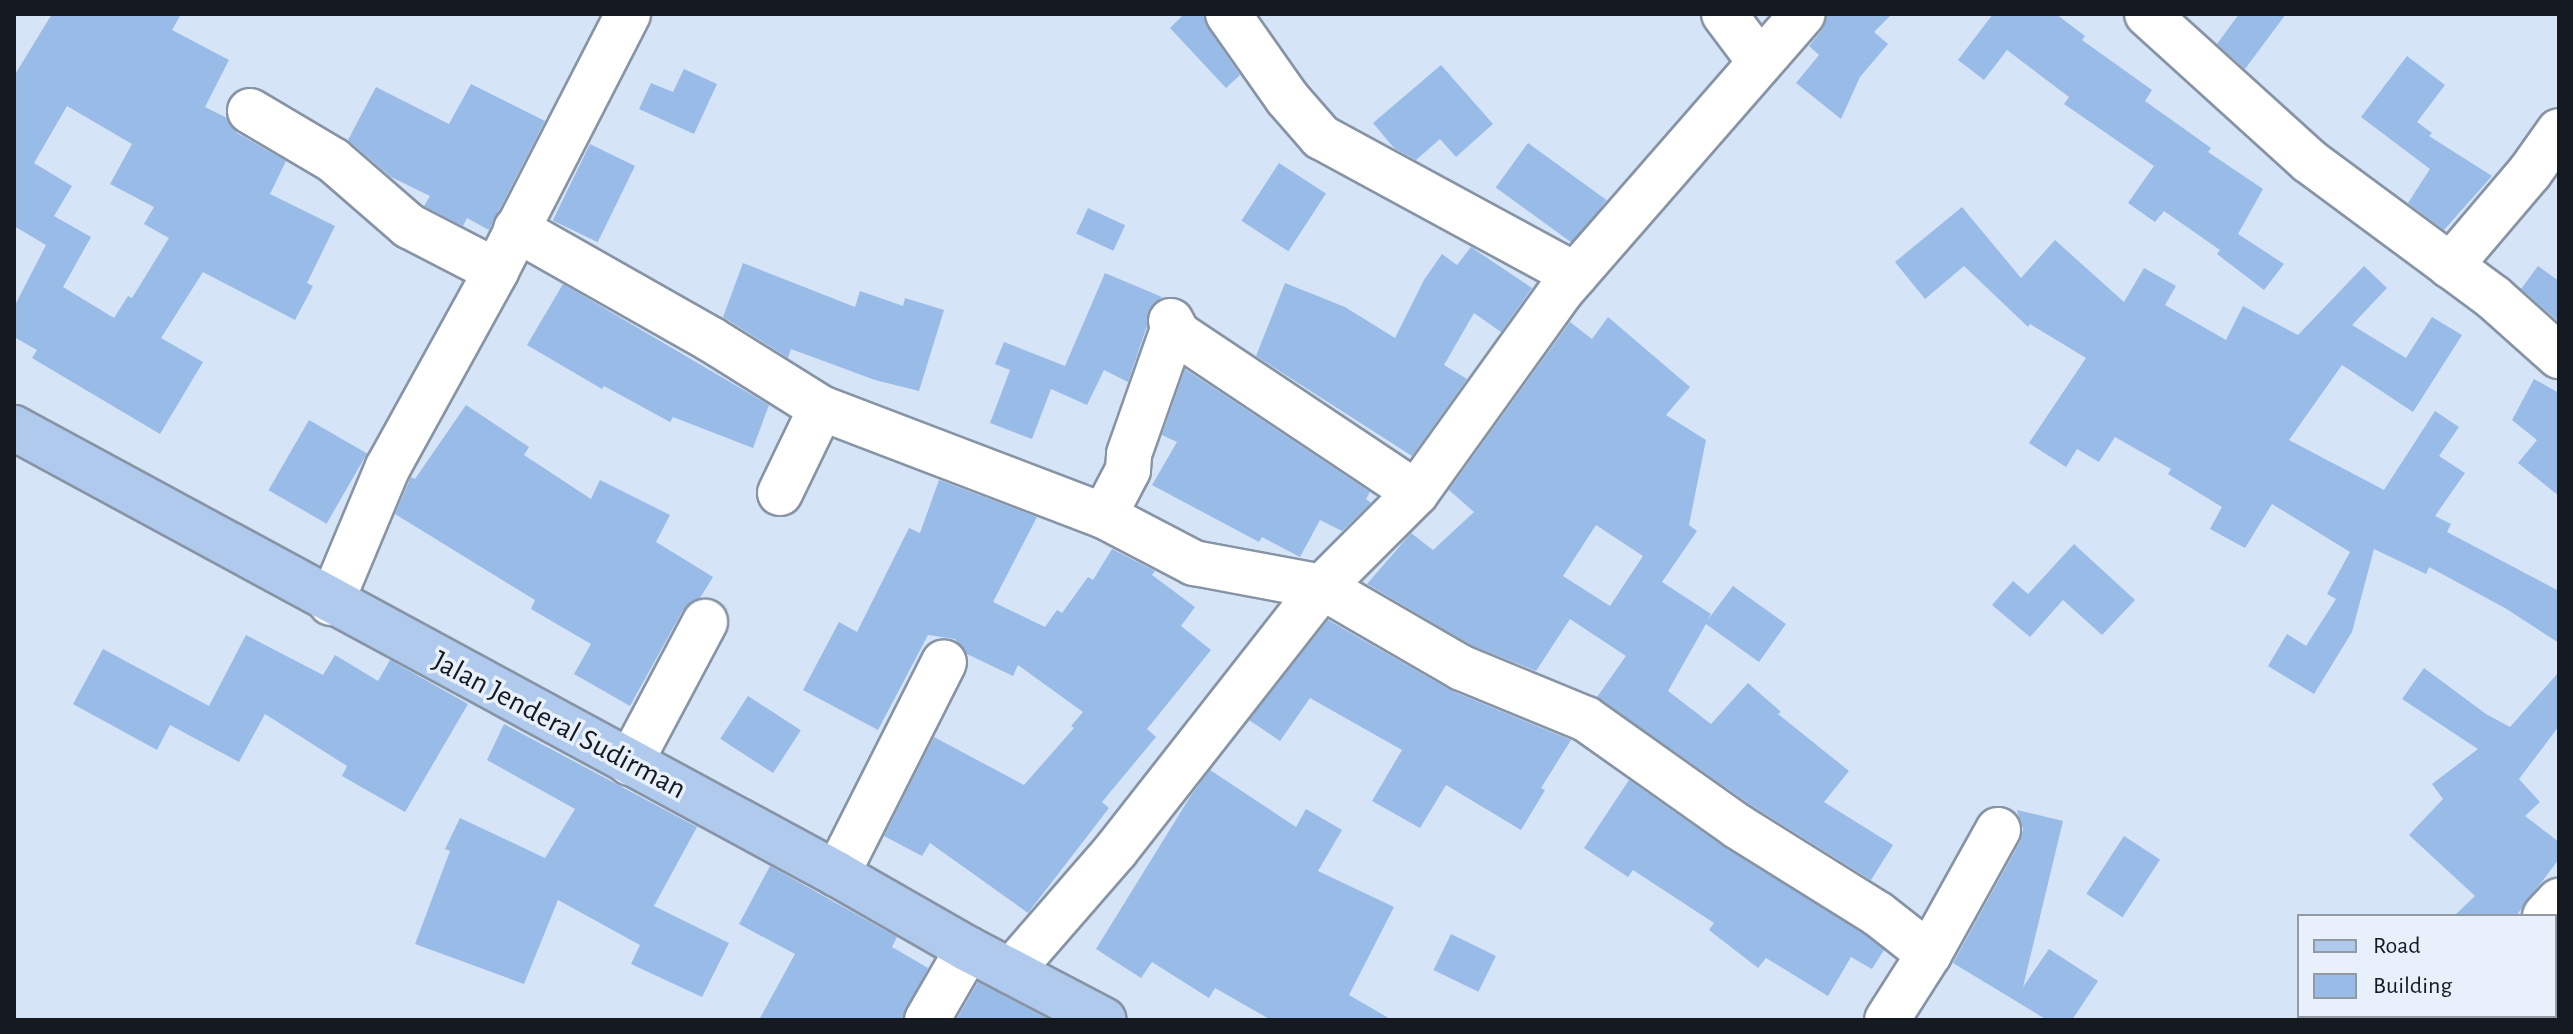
<!DOCTYPE html>
<html>
<head>
<meta charset="utf-8">
<style>
	body { margin:0 }
	#map { position:relative; width:2573px; height:1034px; overflow:hidden; background:#d6e4f7; font-family:"Alegreya Sans",sans-serif }
	div>[style] { position:absolute }
	.building>* { inset:0; background:#99bbe8; transform-origin:0 0 }
	.roads { filter:drop-shadow(2px 0 #8794a5) drop-shadow(-2px 0 #8794a5) drop-shadow(0 2px #8794a5) drop-shadow(0 -2px #8794a5) }
	.minor>* { height:44px; margin:-22px; padding:0 22px; transform-origin:22px; border-radius:22px; background:#fff }
	.major>* { height:44px; margin:-22px; padding:0 22px; transform-origin:22px; border-radius:22px; background:#b0caee }
	span { translate:-50% -50%; white-space:nowrap; text-align:center; line-height:1.15; -webkit-text-stroke:7px #e8f0fc; paint-order:stroke }
	.street-label { font-size:30px; color:#151920 }
	.frame { position:absolute; inset:0; border:16px solid #151920; pointer-events:none }
	.legend { position:absolute; left:2297px; top:914px; width:260px; height:104px; box-sizing:border-box; background:#e8f0fc; border:2px solid #949aa4; margin:0; padding:10px 14px; list-style:none; font-size:24px; color:#151920 }
	.legend li { display:flex; align-items:center; gap:16px; height:40px }
	.legend b { width:40px; border:2px solid #949aa4 }
</style>
</head>
<body>
<div id="map">
	<div class="building">
		<div style="clip-path:polygon(evenodd,52px 14px,181px 14px,172px 30px,229px 60px,205px 107px,227px 118px,237px 133px,286px 161px,270px 194px,335px 226px,307px 283px,313px 286px,295px 320px,203px 272px,161px 338px,203px 362px,160px 434px,32px 358px,37px 350px,14px 337px,14px 307px,46px 245px,14px 226px,14px 76px,52px 14px,67px 106px,132px 144px,110px 184px,154px 207px,144px 224px,169px 238px,132px 298px,128px 296px,114px 318px,63px 287px,91px 237px,54px 216px,72px 186px,34px 163px,67px 106px)"></div>
		<div style="clip-path:polygon(1184px 14px,1203px 14px,1208px 28px,1240px 75px,1226px 88px,1170px 28px)"></div>
		<div style="clip-path:polygon(1827px 14px,1892px 14px,1874px 32px,1888px 44px,1860px 77px,1841px 119px,1796px 83px,1819px 55px,1809px 46px,1822px 30px)"></div>
		<div style="clip-path:polygon(1993px 14px,2056px 14px,2085px 36px,2082px 40px,2152px 90px,2145px 101px,2211px 148px,2208px 152px,2263px 189px,2238px 234px,2284px 264px,2264px 290px,2217px 254px,2220px 250px,2164px 211px,2155px 222px,2128px 203px,2154px 166px,2064px 104px,2069px 97px,2007px 50px,1984px 80px,1958px 60px)"></div>
		<div style="clip-path:polygon(2239px 14px,2286px 14px,2245px 69px,2217px 44px)"></div>
		<div style="clip-path:polygon(2407px 56px,2445px 85px,2417px 122px,2432px 133px,2429px 136px,2492px 176px,2444px 230px,2408px 203px,2430px 169px,2361px 117px)"></div>
		<div style="clip-path:polygon(1441px 65px,1493px 124px,1456px 157px,1440px 139px,1416px 160px,1394px 148px,1373px 123px)"></div>
		<div style="clip-path:polygon(684px 69px,717px 84px,694px 134px,639px 109px,651px 83px,673px 92px)"></div>
		<div style="clip-path:polygon(471px 84px,545px 121px,489px 230px,467px 218px,463px 226px,424px 206px,430px 196px,391px 177px,348px 140px,376px 87px,449px 124px)"></div>
		<div style="left:1528px;top:143px;width:97px;height:55px;rotate:36deg"></div>
		<div style="left:590px;top:144px;width:50px;height:85px;rotate:26deg"></div>
		<div style="left:1279px;top:163px;width:56px;height:69px;rotate:33deg"></div>
		<div style="clip-path:polygon(1962px 207px,2021px 278px,2055px 240px,2124px 302px,2144px 268px,2176px 286px,2165px 305px,2226px 340px,2243px 306px,2298px 335px,2364px 266px,2387px 288px,2352px 325px,2406px 358px,2432px 317px,2462px 335px,2413px 412px,2342px 365px,2289px 440px,2384px 490px,2435px 411px,2459px 427px,2439px 456px,2465px 473px,2435px 516px,2451px 524px,2447px 532px,2559px 591px,2559px 643px,2505px 608px,2429px 567px,2426px 574px,2374px 549px,2352px 632px,2314px 694px,2268px 666px,2287px 634px,2306px 646px,2336px 599px,2327px 594px,2350px 552px,2272px 504px,2245px 548px,2210px 529px,2222px 507px,2168px 474px,2171px 469px,2115px 437px,2099px 462px,2077px 449px,2066px 467px,2029px 443px,2086px 358px,2030px 324px,2028px 327px,1964px 266px,1925px 299px,1895px 262px)"></div>
		<div style="left:1088px;top:208px;width:41px;height:28px;rotate:25deg"></div>
		<div style="clip-path:polygon(1471px 247px,1532px 288px,1501px 332px,1474px 313px,1444px 365px,1467px 379px,1412px 456px,1256px 356px,1285px 283px,1345px 307px,1395px 338px,1424px 280px,1442px 254px,1457px 265px)"></div>
		<div style="clip-path:polygon(743px 263px,855px 307px,860px 291px,903px 306px,905px 298px,944px 310px,919px 391px,875px 380px,791px 349px,788px 358px,723px 317px)"></div>
		<div style="clip-path:polygon(2538px 266px,2559px 281px,2559px 322px,2521px 289px)"></div>
		<div style="clip-path:polygon(1105px 273px,1162px 297px,1149px 309px,1147px 326px,1128px 382px,1104px 370px,1087px 405px,1051px 389px,1032px 439px,990px 423px,1010px 370px,995px 364px,1004px 342px,1065px 366px)"></div>
		<div style="clip-path:polygon(563px 284px,769px 405px,753px 448px,673px 417px,670px 422px,604px 386px,602px 389px,527px 345px)"></div>
		<div style="clip-path:polygon(evenodd,1608px 317px,1690px 387px,1666px 415px,1706px 440px,1689px 525px,1697px 531px,1662px 582px,1711px 614px,1707px 621px,1733px 586px,1786px 624px,1759px 662px,1706px 624px,1668px 691px,1711px 724px,1748px 683px,1781px 712px,1778px 714px,1849px 771px,1824px 802px,1893px 845px,1871px 880px,1751px 805px,1597px 697px,1626px 656px,1570px 619px,1536px 671px,1473px 646px,1367px 584px,1411px 533px,1433px 550px,1474px 512px,1449px 490px,1570px 322px,1592px 339px,1608px 317px,1596px 525px,1643px 556px,1610px 606px,1563px 576px,1596px 525px)"></div>
		<div style="clip-path:polygon(1185px 369px,1370px 492px,1366px 499px,1371px 503px,1342px 531px,1320px 520px,1300px 557px,1262px 537px,1259px 542px,1152px 485px,1177px 442px,1162px 435px)"></div>
		<div style="clip-path:polygon(2534px 379px,2559px 393px,2559px 496px,2518px 463px,2537px 440px,2512px 420px)"></div>
		<div style="clip-path:polygon(466px 405px,529px 447px,524px 455px,591px 499px,600px 480px,670px 515px,656px 542px,713px 577px,700px 598px,683px 610px,630px 706px,574px 674px,591px 644px,531px 609px,535px 600px,395px 514px,411px 477px,415px 479px)"></div>
		<div style="left:309px;top:420px;width:67px;height:81px;rotate:30deg"></div>
		<div style="clip-path:polygon(939px 480px,1037px 517px,993px 602px,1045px 627px,1057px 610px,1062px 613px,1088px 577px,1093px 580px,1112px 549px,1155px 571px,1152px 575px,1195px 607px,1181px 626px,1211px 650px,1147px 729px,1156px 737px,1102px 802px,1109px 808px,1028px 913px,930px 843px,922px 856px,884px 836px,934px 737px,1024px 785px,1074px 728px,1071px 726px,1083px 712px,1018px 665px,1013px 676px,967px 654px,955px 639px,928px 635px,878px 730px,803px 690px,839px 622px,857px 632px,909px 528px,920px 533px)"></div>
		<div style="clip-path:polygon(2074px 544px,2135px 600px,2102px 635px,2063px 600px,2030px 637px,1992px 605px,2013px 581px,2028px 594px)"></div>
		<div style="clip-path:polygon(1328px 620px,1452px 691px,1571px 740px,1541px 788px,1545px 790px,1521px 830px,1446px 785px,1420px 828px,1372px 801px,1402px 750px,1310px 698px,1280px 741px,1249px 720px)"></div>
		<div style="clip-path:polygon(246px 635px,323px 675px,335px 655px,378px 681px,390px 660px,468px 704px,405px 812px,342px 776px,347px 766px,265px 714px,239px 762px,170px 725px,157px 750px,73px 704px,103px 649px,209px 706px)"></div>
		<div style="clip-path:polygon(2424px 668px,2486px 714px,2510px 727px,2559px 672px,2559px 726px,2519px 779px,2540px 802px,2525px 816px,2559px 842px,2559px 859px,2516px 916px,2454px 916px,2475px 896px,2409px 835px,2443px 799px,2432px 784px,2478px 749px,2402px 699px)"></div>
		<div style="left:748px;top:696px;width:63px;height:51px;rotate:33deg"></div>
		<div style="clip-path:polygon(504px 724px,697px 827px,654px 906px,729px 943px,702px 997px,631px 964px,640px 945px,558px 900px,524px 984px,415px 944px,450px 851px,445px 849px,460px 818px,545px 858px,575px 809px,487px 760px)"></div>
		<div style="clip-path:polygon(1210px 770px,1296px 827px,1306px 809px,1342px 830px,1318px 871px,1394px 907px,1349px 995px,1392px 1020px,1271px 1020px,1215px 988px,1209px 998px,1152px 962px,1141px 978px,1096px 949px,1190px 797px)"></div>
		<div style="clip-path:polygon(1629px 780px,1724px 847px,1864px 934px,1884px 950px,1872px 969px,1851px 957px,1828px 996px,1766px 958px,1758px 968px,1709px 930px,1714px 923px,1633px 870px,1628px 877px,1584px 848px)"></div>
		<div style="clip-path:polygon(2017px 810px,2063px 821px,2023px 987px,2049px 949px,2098px 981px,2072px 1020px,2047px 1020px,1953px 963px,2020px 842px,2023px 829px)"></div>
		<div style="left:2124px;top:836px;width:43px;height:69px;rotate:33deg"></div>
		<div style="clip-path:polygon(770px 866px,897px 937px,892px 947px,928px 968px,902px 1020px,759px 1020px,795px 954px,739px 924px)"></div>
		<div style="left:1451px;top:934px;width:50px;height:40px;rotate:26deg"></div>
		<div style="clip-path:polygon(978px 982px,1050px 1020px,956px 1020px)"></div>
	</div>
	<div class="roads">
		<div class="minor">
			<div style="left:1228px;top:14px;width:103px;rotate:54.9deg"></div>
			<div style="left:1287px;top:98px;width:52px;rotate:48.9deg"></div>
			<div style="left:1321px;top:137px;width:289px;rotate:28.5deg"></div>
			<div style="left:1724px;top:14px;width:60px;rotate:53.1deg"></div>
			<div style="left:2147px;top:14px;width:219px;rotate:42.2deg"></div>
			<div style="left:2309px;top:161px;width:229px;rotate:36.5deg"></div>
			<div style="left:2493px;top:297px;width:89px;rotate:41.8deg"></div>
			<div style="left:250px;top:111px;width:96px;rotate:30.6deg"></div>
			<div style="left:333px;top:160px;width:101px;rotate:41deg"></div>
			<div style="left:409px;top:226px;width:98px;rotate:27.3deg"></div>
			<div style="left:516px;top:229px;width:225px;rotate:29.5deg"></div>
			<div style="left:712px;top:340px;width:128px;rotate:32deg"></div>
			<div style="left:821px;top:408px;width:303px;rotate:20.9deg"></div>
			<div style="left:1104px;top:516px;width:102px;rotate:27.6deg"></div>
			<div style="left:1194px;top:563px;width:130px;rotate:10.6deg"></div>
			<div style="left:1322px;top:587px;width:162px;rotate:30.1deg"></div>
			<div style="left:1462px;top:668px;width:134px;rotate:22.4deg"></div>
			<div style="left:1586px;top:719px;width:185px;rotate:35.3deg"></div>
			<div style="left:1737px;top:826px;width:166px;rotate:32deg"></div>
			<div style="left:1878px;top:914px;width:65px;rotate:38.1deg"></div>
			<div style="left:1929px;top:954px;width:78px;rotate:122.5deg"></div>
			<div style="left:2450px;top:266px;width:123px;rotate:-49.6deg"></div>
			<div style="left:2530px;top:172px;width:50px;rotate:-54.7deg"></div>
			<div style="left:1171px;top:321px;width:15px;rotate:62deg"></div>
			<div style="left:1178px;top:334px;width:286px;rotate:33.7deg"></div>
			<div style="left:780px;top:493px;width:94px;rotate:-64.2deg"></div>
			<div style="left:1104px;top:516px;width:52px;rotate:-62.4deg"></div>
			<div style="left:1128px;top:470px;width:16px;rotate:-86deg"></div>
			<div style="left:1129px;top:454px;width:133px;rotate:-70.6deg"></div>
			<div style="left:331px;top:603px;width:147px;rotate:-67.3deg"></div>
			<div style="left:388px;top:467px;width:224px;rotate:-61.1deg"></div>
			<div style="left:496px;top:271px;width:289px;rotate:-62.8deg"></div>
			<div style="left:630px;top:763px;width:160px;rotate:-62deg"></div>
			<div style="left:837px;top:874px;width:237px;rotate:-63.2deg"></div>
			<div style="left:2545px;top:916px;width:21px;rotate:-47deg"></div>
			<div style="left:1929px;top:954px;width:142px;rotate:-60.9deg"></div>
			<div style="left:1011px;top:971px;width:160px;rotate:-49deg"></div>
			<div style="left:1116px;top:850px;width:334px;rotate:-51.9deg"></div>
			<div style="left:1322px;top:587px;width:133px;rotate:-45deg"></div>
			<div style="left:1416px;top:493px;width:250px;rotate:-54.3deg"></div>
			<div style="left:1562px;top:290px;width:366px;rotate:-48.9deg"></div>
			<div style="left:927px;top:1020px;width:82px;rotate:-60deg"></div>
			<div style="left:2447px;top:1020px;width:6px;rotate:-45deg"></div>
		</div>
		<div class="major">
			<div style="left:14px;top:428px;width:936px;rotate:28.45deg"></div>
			<div style="left:837px;top:874px;width:151px;rotate:29.8deg"></div>
			<div style="left:968px;top:949px;width:153px;rotate:27.6deg"></div>
		</div>
	</div>
	<div class="street-label">
		<span style="left:559px;top:725px;rotate:28deg">Jalan Jenderal Sudirman</span>
	</div>
	<div class="frame"></div>
	<ul class="legend">
	<li><b style="height:10px;background:#b0caee"></b>Road</li>
	<li><b style="height:22px;background:#99bbe8"></b>Building</li>
	</ul>
</div>
</body>
</html>
